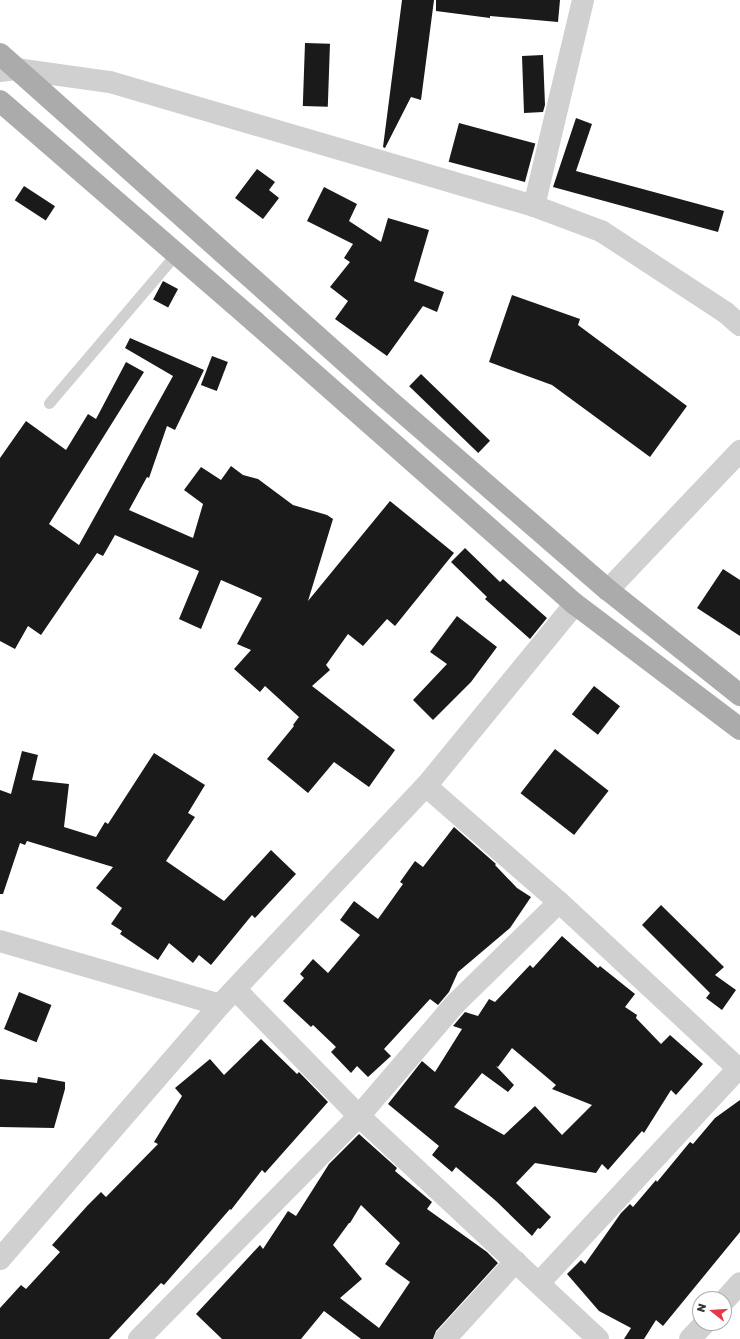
<!DOCTYPE html>
<html>
<head>
<meta charset="utf-8">
<style>
	body { margin:0 }
	#map { position:relative; width:740px; height:1339px; overflow:hidden; background:#fff; font-family:"Golos Text",sans-serif }
	div>[style] { position:absolute }
	.building>* { inset:0; background:#1a1a1a; transform-origin:0 0 }
	.lane>* { height:11px; margin:-5.5px; padding:0 5.5px; transform-origin:5.5px; border-radius:5.5px; background:#d0d0d0 }
	.street>* { height:22px; margin:-11px; padding:0 11px; transform-origin:11px; border-radius:11px; background:#d0d0d0 }
	.primary>* { height:22px; margin:-11px; padding:0 11px; transform-origin:11px; border-radius:11px; background:#ababab }
	span { translate:-50% -50%; white-space:nowrap; text-align:center; line-height:1.15; -webkit-text-stroke:4px #fff; paint-order:stroke }
	.north { position:absolute; left:692px; top:1291px; width:40px; height:40px; box-sizing:border-box; background:#fff; border:1px solid #adadad; border-radius:50%; rotate:287deg; font-size:11px; font-weight:700; line-height:16px; text-align:center; color:#333 }
	.north::after { content:''; display:block; margin:auto; width:14px; height:18px; background:#e63946; clip-path:polygon(50% 0,100% 100%,50% 72%,0 100%) }
</style>
</head>
<body>
<div id="map">
	<div class="building">
		<div style="clip-path:polygon(402px 0,434px 0,421px 100px,411px 97px,385px 148px,383px 147px)"></div>
		<div style="clip-path:polygon(436px 0,560px 0,558px 22px,490px 16px,490px 18px,436px 11px)"></div>
		<div style="left:305px;top:43px;width:25px;height:63px;rotate:2deg"></div>
		<div style="clip-path:polygon(543px 55px,545px 105px,543px 112px,524px 113px,522px 56px)"></div>
		<div style="clip-path:polygon(576px 118px,592px 124px,576px 171px,724px 211px,718px 232px,553px 187px)"></div>
		<div style="left:459px;top:123px;width:79px;height:40px;rotate:15deg"></div>
		<div style="clip-path:polygon(257px 169px,275px 182px,269px 190px,279px 198px,263px 219px,235px 198px)"></div>
		<div style="left:24px;top:186px;width:37px;height:17px;rotate:33deg"></div>
		<div style="clip-path:polygon(324px 187px,357px 204px,349px 221px,381px 242px,388px 218px,429px 230px,414px 281px,444px 292px,437px 312px,423px 306px,387px 356px,335px 319px,348px 301px,330px 287px,350px 262px,344px 258px,353px 244px,307px 221px)"></div>
		<div style="left:163px;top:281px;width:17px;height:21px;rotate:28deg"></div>
		<div style="clip-path:polygon(512px 295px,580px 319px,578px 325px,687px 406px,650px 457px,552px 385px,489px 362px)"></div>
		<div style="clip-path:polygon(130px 338px,204px 370px,175px 430px,167px 426px,149px 478px,147px 477px,129px 510px,193px 538px,203px 504px,184px 490px,201px 467px,221px 480px,231px 466px,243px 475px,258px 479px,293px 505px,327px 515px,333px 519px,308px 601px,390px 501px,454px 553px,395px 626px,387px 619px,363px 646px,348px 634px,326px 665px,330px 670px,312px 686px,395px 750px,369px 787px,334px 762px,308px 793px,267px 759px,294px 726px,293px 725px,299px 717px,265px 686px,260px 692px,234px 669px,251px 650px,237px 644px,262px 598px,221px 580px,201px 629px,179px 619px,199px 571px,115px 535px,103px 556px,97px 553px,41px 635px,28px 626px,15px 649px,0 641px,0 458px,26px 421px,66px 450px,88px 414px,96px 419px,126px 362px,144px 372px,49px 524px,79px 545px,173px 376px,125px 348px)"></div>
		<div style="left:212px;top:356px;width:17px;height:31px;rotate:21deg"></div>
		<div style="left:421px;top:374px;width:96px;height:17px;rotate:44deg"></div>
		<div style="clip-path:polygon(465px 548px,500px 582px,503px 579px,547px 618px,530px 639px,485px 599px,487px 597px,451px 562px)"></div>
		<div style="clip-path:polygon(723px 569px,740px 580px,740px 636px,697px 608px)"></div>
		<div style="clip-path:polygon(457px 616px,497px 647px,471px 682px,433px 720px,413px 700px,447px 664px,430px 652px)"></div>
		<div style="left:594px;top:686px;width:33px;height:36px;rotate:38deg"></div>
		<div style="left:555px;top:749px;width:68px;height:56px;rotate:38deg"></div>
		<div style="clip-path:polygon(22px 751px,38px 755px,32px 780px,69px 784px,64px 827px,96px 837px,105px 822px,108px 824px,154px 753px,205px 785px,188px 813px,195px 817px,166px 861px,224px 901px,271px 850px,296px 874px,255px 918px,252px 915px,211px 965px,199px 955px,193px 963px,169px 943px,158px 960px,120px 934px,122px 931px,111px 924px,122px 908px,96px 888px,113px 867px,27px 841px,25px 845px,20px 843px,3px 894px,0 894px,0 790px,11px 794px)"></div>
		<div style="clip-path:polygon(454px 827px,496px 864px,495px 865px,517px 888px,531px 897px,510px 928px,458px 972px,449px 992px,438px 1005px,430px 999px,384px 1049px,391px 1056px,368px 1077px,357px 1066px,351px 1073px,331px 1052px,336px 1047px,313px 1025px,311px 1027px,283px 1001px,304px 978px,300px 974px,313px 959px,328px 973px,360px 935px,340px 920px,354px 901px,378px 919px,403px 884px,400px 882px,415px 861px,423px 867px)"></div>
		<div style="clip-path:polygon(661px 905px,724px 967px,715px 975px,736px 990px,722px 1010px,706px 998px,710px 993px,642px 925px)"></div>
		<div style="clip-path:polygon(evenodd,562px 936px,598px 968px,600px 966px,635px 994px,625px 1007px,637px 1015px,636px 1018px,661px 1044px,670px 1035px,703px 1064px,676px 1095px,671px 1090px,644px 1133px,642px 1131px,608px 1170px,602px 1164px,596px 1173px,535px 1163px,516px 1183px,551px 1217px,540px 1229px,538px 1228px,532px 1236px,496px 1201px,456px 1167px,452px 1172px,432px 1155px,439px 1146px,388px 1104px,422px 1061px,435px 1072px,462px 1029px,453px 1026px,465px 1012px,478px 1016px,489px 999px,495px 1002px,530px 965px,533px 968px,562px 936px,512px 1048px,556px 1085px,552px 1089px,592px 1105px,562px 1135px,535px 1106px,504px 1135px,454px 1107px,482px 1073px,508px 1092px,514px 1085px,496px 1066px,498px 1067px,512px 1048px)"></div>
		<div style="left:19px;top:992px;width:35px;height:40px;rotate:22deg"></div>
		<div style="clip-path:polygon(261px 1039px,297px 1074px,299px 1072px,328px 1102px,265px 1173px,262px 1170px,231px 1210px,230px 1209px,164px 1285px,161px 1283px,109px 1339px,0 1339px,0 1308px,21px 1285px,26px 1289px,60px 1252px,52px 1245px,88px 1205px,101px 1192px,106px 1197px,158px 1144px,154px 1142px,182px 1096px,175px 1088px,210px 1059px,224px 1075px)"></div>
		<div style="clip-path:polygon(38px 1077px,65px 1082px,65px 1089px,54px 1128px,0 1127px,0 1079px,37px 1083px)"></div>
		<div style="clip-path:polygon(740px 1100px,740px 1232px,663px 1326px,656px 1320px,644px 1339px,624px 1339px,631px 1328px,599px 1311px,567px 1274px,581px 1260px,585px 1264px,621px 1213px,630px 1204px,633px 1207px,656px 1180px,657px 1182px,690px 1142px,693px 1144px,715px 1118px)"></div>
		<div style="clip-path:polygon(evenodd,359px 1134px,397px 1168px,395px 1171px,432px 1202px,427px 1209px,487px 1252px,498px 1263px,436px 1331px,433px 1339px,361px 1339px,324px 1311px,301px 1339px,222px 1339px,196px 1314px,260px 1245px,263px 1249px,288px 1211px,296px 1216px,329px 1164px,359px 1134px,361px 1205px,400px 1243px,385px 1264px,410px 1282px,379px 1328px,340px 1298px,362px 1279px,333px 1245px,349px 1223px,350px 1223px,361px 1205px)"></div>
	</div>
	<div class="lane">
		<div style="left:49px;top:403px;width:196px;rotate:-49.6deg"></div>
	</div>
	<div class="street">
		<div style="left:0;top:71px;width:16px;rotate:-7deg"></div>
		<div style="left:16px;top:69px;width:95px;rotate:7.9deg"></div>
		<div style="left:110px;top:82px;width:442px;rotate:16.3deg"></div>
		<div style="left:534px;top:206px;width:72px;rotate:20.5deg"></div>
		<div style="left:601px;top:231px;width:148px;rotate:33.2deg"></div>
		<div style="left:725px;top:312px;width:20px;rotate:41deg"></div>
		<div style="left:534px;top:206px;width:212px;rotate:-76.6deg"></div>
		<div style="left:608px;top:590px;width:192px;rotate:-46.5deg"></div>
		<div style="left:426px;top:786px;width:176px;rotate:41.1deg"></div>
		<div style="left:559px;top:902px;width:247px;rotate:42.9deg"></div>
		<div style="left:0;top:941px;width:229px;rotate:16.2deg"></div>
		<div style="left:235px;top:989px;width:177px;rotate:45.7deg"></div>
		<div style="left:359px;top:1116px;width:327px;rotate:43deg"></div>
		<div style="left:0;top:1259px;width:336px;rotate:-49.1deg"></div>
		<div style="left:220px;top:1005px;width:301px;rotate:-46.8deg"></div>
		<div style="left:426px;top:786px;width:235px;rotate:-50.7deg"></div>
		<div style="left:539px;top:1283px;width:292px;rotate:-47.1deg"></div>
		<div style="left:724px;top:1301px;width:24px;rotate:-48deg"></div>
		<div style="left:139px;top:1339px;width:313px;rotate:-45.4deg"></div>
		<div style="left:359px;top:1116px;width:149px;rotate:-49.4deg"></div>
		<div style="left:456px;top:1003px;width:144px;rotate:-44.4deg"></div>
		<div style="left:445px;top:1339px;width:105px;rotate:-47.7deg"></div>
		<div style="left:690px;top:1339px;width:22px;rotate:-47deg"></div>
	</div>
	<div class="primary">
		<div style="left:0;top:54px;width:516px;rotate:41.7deg"></div>
		<div style="left:385px;top:397px;width:295px;rotate:40.9deg"></div>
		<div style="left:608px;top:590px;width:169px;rotate:38.5deg"></div>
		<div style="left:0;top:101px;width:337px;rotate:40.9deg"></div>
		<div style="left:255px;top:322px;width:427px;rotate:41.4deg"></div>
		<div style="left:575px;top:604px;width:207px;rotate:37.1deg"></div>
	</div>
	<div class="north">N</div>
</div>
</body>
</html>
